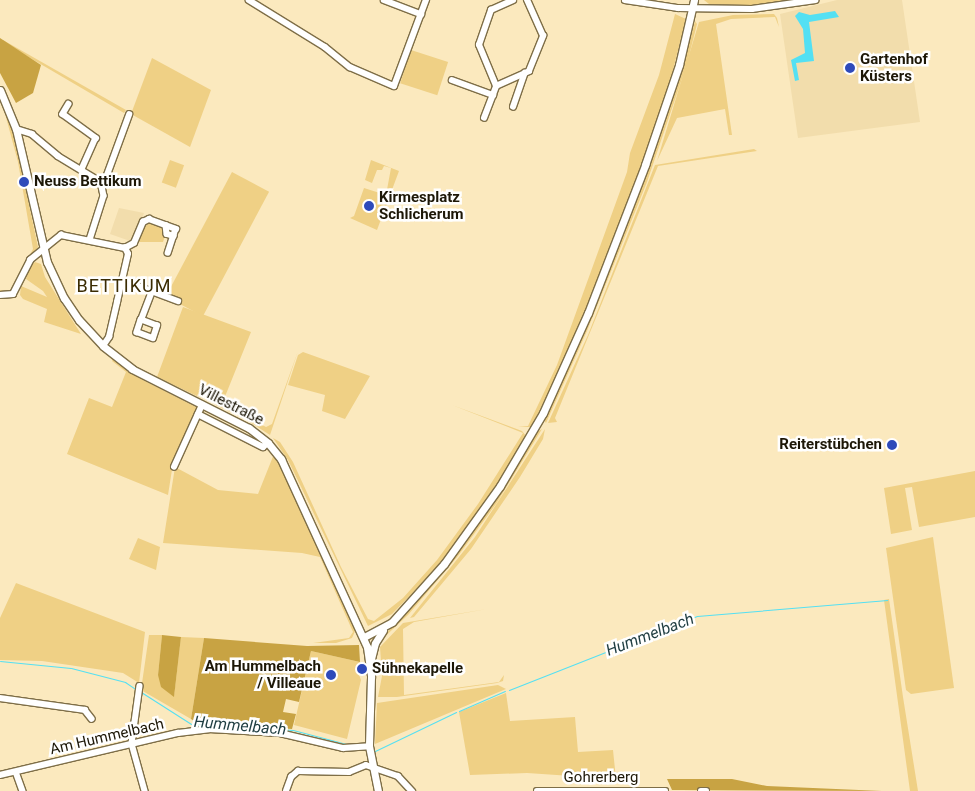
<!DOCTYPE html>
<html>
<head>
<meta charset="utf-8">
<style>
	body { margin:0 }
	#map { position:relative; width:975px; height:791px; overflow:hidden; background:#fbe9be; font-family:Roboto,sans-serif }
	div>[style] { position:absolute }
	.built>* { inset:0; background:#f2ddac }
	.green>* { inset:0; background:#efd085; transform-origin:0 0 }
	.forest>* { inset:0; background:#c8a343 }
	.water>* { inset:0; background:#54e0f3 }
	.stream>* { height:1px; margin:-0.5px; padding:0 0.5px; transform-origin:0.5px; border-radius:0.5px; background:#54e0f3 }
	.roads { filter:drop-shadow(1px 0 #7e6e47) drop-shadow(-1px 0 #7e6e47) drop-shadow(0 1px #7e6e47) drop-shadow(0 -1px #7e6e47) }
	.minor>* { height:5.5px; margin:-2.75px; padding:0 2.75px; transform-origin:2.75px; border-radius:2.75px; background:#fff }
	.major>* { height:7px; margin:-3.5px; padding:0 3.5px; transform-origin:3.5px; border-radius:3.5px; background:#fff }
	.dots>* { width:14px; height:14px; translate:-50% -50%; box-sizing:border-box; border:2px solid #fff; border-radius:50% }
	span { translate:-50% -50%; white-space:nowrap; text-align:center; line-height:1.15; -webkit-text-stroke:5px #fff; paint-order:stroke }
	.poi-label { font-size:15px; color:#1d1707; font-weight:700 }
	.left { translate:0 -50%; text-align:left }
	.right { translate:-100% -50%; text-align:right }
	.street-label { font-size:15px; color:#1d1707 }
	.water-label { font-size:16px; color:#1f3d41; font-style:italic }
	.quarter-label { font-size:18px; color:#3b2c03; letter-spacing:1px }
</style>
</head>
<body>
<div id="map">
	<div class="built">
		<div style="clip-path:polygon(837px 0,902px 0,920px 122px,798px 138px,780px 14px)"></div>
		<div style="clip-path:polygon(119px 208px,144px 213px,133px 242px,110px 234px)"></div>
	</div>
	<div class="green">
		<div style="clip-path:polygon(704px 0,804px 0,746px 6px,709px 4px)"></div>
		<div style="clip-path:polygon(675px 14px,686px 19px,671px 78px,649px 146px,589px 303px,552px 386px,531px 427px,518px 427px,528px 426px,557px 365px,627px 172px,630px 153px,659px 75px)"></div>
		<div style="clip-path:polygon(774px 14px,777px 18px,779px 27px,775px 17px,731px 19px,716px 24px,732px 135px,729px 135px,725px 109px,677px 118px,657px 161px,699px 22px,733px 15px)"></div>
		<div style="clip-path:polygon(695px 21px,697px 24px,687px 64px,647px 182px,587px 331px,546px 423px,543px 419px,588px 321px,640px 190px,685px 59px)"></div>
		<div style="clip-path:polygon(3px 40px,126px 110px,124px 113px,3px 42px)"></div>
		<div style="left:411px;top:50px;width:39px;height:35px;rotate:18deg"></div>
		<div style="clip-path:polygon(152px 58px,211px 90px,190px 147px,131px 114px)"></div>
		<div style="clip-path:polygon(0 95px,12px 125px,38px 247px,12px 293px,0 293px,0 290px,11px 291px,33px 249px,18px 162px)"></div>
		<div style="clip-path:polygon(754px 149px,757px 151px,658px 166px,555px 418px,557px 422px,548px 423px,588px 335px,655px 165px)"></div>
		<div style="left:170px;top:160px;width:15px;height:24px;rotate:20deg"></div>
		<div style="clip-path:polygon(371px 160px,399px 171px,377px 230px,350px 218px,354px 216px,364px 188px,386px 195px,391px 168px,384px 166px,382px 170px,377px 170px,372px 183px,365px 180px)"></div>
		<div style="left:232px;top:172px;width:42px;height:141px;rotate:28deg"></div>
		<div style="clip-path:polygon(149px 223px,161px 227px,165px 236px,163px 242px,138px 242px,143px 228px)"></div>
		<div style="clip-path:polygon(35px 262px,41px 264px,45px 277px,81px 334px,44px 322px,47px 309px,23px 299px,20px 295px,21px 286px,47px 297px,43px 291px,26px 279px,29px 266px)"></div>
		<div style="clip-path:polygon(183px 307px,251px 332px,222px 404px,266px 427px,272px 424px,298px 351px,270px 435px,245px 419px,157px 377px)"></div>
		<div style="clip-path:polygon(303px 352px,370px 376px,345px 419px,322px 411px,325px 395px,288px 385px,298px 355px)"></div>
		<div style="clip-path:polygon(113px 359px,139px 378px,198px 408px,174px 457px,168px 495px,67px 454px,89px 398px,112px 407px,126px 372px,112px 361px)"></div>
		<div style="clip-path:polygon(452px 405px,522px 431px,526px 436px,491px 494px,435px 570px,392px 614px,368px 626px,288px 460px,273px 438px,280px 442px,293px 462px,341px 567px,368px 619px,374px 621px,403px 598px,437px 560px,478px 504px,523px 433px)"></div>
		<div style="clip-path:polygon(542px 429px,496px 504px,458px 556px,408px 615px,378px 643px,459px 550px,495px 500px,537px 432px)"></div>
		<div style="clip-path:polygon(545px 429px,543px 439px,520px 477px,471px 549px,414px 617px,410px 618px,475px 537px)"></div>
		<div style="clip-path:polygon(274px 454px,356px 629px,352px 638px,336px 643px,313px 643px,349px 638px,353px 632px,320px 557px,302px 553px,163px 543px,175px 467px,218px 490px,258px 494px)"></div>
		<div style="clip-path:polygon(975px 471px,975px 517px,919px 527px,912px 487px,905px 488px,912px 530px,891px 534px,884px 488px)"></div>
		<div style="clip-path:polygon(933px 537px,954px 688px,911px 694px,906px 690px,886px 548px)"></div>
		<div style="clip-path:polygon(138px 538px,160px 547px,156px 570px,129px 559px)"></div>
		<div style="clip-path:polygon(16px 583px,145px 632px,139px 683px,123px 673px,42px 661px,0 660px,0 618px)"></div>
		<div style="clip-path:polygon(889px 599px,903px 697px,918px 791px,910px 791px,884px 600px)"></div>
		<div style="clip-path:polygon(487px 609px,414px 622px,403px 629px,404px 695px,499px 682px,504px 675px,503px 681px,497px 683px,397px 697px,378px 697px,382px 676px,380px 647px,403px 623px)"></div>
		<div style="clip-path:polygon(149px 635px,162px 635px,158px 675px,174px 696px,181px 637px,204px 638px,191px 719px,141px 690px)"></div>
		<div style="clip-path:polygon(311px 651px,360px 662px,358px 672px,361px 680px,347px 739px,294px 725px)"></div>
		<div style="clip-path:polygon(498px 685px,506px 689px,375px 744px,377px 703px)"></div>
		<div style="clip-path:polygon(506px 693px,510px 721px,575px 717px,578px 752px,613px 750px,616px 779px,527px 773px,470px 775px,459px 712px)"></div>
	</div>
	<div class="forest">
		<div style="clip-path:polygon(0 38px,41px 65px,33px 93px,16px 103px,0 73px)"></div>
		<div style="clip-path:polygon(162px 635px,181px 637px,174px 697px,161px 687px,158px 675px)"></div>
		<div style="clip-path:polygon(204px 638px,307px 646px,359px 645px,360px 662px,311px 651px,299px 702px,286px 699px,283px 712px,296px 714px,292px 729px,197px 723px,191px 719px)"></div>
		<div style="clip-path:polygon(667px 779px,732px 779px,767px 786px,882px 791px,680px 790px,672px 790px)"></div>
	</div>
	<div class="water">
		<div style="clip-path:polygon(835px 11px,839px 17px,809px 22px,814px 61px,796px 63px,799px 80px,795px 81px,791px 60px,805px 53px,803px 29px,795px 16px,799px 12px,810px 15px)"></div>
	</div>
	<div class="stream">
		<div style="left:0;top:661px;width:71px;rotate:5.6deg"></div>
		<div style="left:71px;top:668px;width:56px;rotate:14.5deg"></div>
		<div style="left:125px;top:682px;width:14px;rotate:34deg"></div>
		<div style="left:509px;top:690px;width:202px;rotate:-21.5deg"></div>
		<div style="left:697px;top:616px;width:191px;rotate:-4.8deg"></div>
		<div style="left:141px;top:692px;width:59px;rotate:32.6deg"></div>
		<div style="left:191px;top:724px;width:102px;rotate:3.4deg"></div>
		<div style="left:293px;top:730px;width:55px;rotate:14.8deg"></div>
		<div style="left:459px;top:711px;width:50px;rotate:-23.5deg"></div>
		<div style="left:375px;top:751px;width:90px;rotate:-25.7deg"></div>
	</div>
	<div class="roads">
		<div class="minor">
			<div style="left:249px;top:0;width:89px;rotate:31.7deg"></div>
			<div style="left:325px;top:47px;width:32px;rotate:39deg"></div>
			<div style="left:350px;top:67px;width:48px;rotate:23.4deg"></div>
			<div style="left:394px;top:86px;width:92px;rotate:-69.6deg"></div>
			<div style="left:384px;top:0;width:40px;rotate:21deg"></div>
			<div style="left:625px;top:0;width:54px;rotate:8.6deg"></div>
			<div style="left:678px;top:8px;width:74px;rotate:0.8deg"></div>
			<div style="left:752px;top:9px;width:64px;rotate:-8.1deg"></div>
			<div style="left:452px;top:80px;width:44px;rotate:20.1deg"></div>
			<div style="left:496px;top:86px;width:36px;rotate:-24deg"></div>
			<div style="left:529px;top:71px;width:38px;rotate:-68deg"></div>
			<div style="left:543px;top:36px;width:39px;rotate:-114deg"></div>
			<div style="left:69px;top:104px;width:12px;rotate:121deg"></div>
			<div style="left:63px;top:114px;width:41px;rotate:36deg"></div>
			<div style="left:96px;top:138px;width:35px;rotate:114deg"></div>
			<div style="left:513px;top:107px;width:36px;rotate:-71deg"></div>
			<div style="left:484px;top:118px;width:34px;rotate:-69deg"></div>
			<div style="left:496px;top:86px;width:44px;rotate:-112.5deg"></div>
			<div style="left:479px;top:45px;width:37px;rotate:-71deg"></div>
			<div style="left:491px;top:10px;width:24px;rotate:-24deg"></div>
			<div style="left:16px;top:129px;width:17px;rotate:17deg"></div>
			<div style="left:32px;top:134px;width:34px;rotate:40deg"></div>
			<div style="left:58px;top:156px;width:50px;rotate:31.2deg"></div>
			<div style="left:101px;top:182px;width:14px;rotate:78deg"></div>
			<div style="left:104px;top:196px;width:46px;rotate:107.7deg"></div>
			<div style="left:103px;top:186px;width:76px;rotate:-69.9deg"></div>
			<div style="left:166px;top:225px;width:9px;rotate:84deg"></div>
			<div style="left:167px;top:234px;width:7px;rotate:16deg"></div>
			<div style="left:125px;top:248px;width:10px;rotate:-29deg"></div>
			<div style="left:134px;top:243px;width:23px;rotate:-67deg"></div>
			<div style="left:143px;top:222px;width:7px;rotate:-27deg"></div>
			<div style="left:149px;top:219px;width:29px;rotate:20deg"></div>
			<div style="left:176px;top:229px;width:25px;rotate:108deg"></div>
			<div style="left:122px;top:280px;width:60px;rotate:20.6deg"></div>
			<div style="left:0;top:295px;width:13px;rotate:-4deg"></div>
			<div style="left:13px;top:294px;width:38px;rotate:-63deg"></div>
			<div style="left:30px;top:260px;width:40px;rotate:-39deg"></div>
			<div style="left:61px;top:235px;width:65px;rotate:11.5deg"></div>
			<div style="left:141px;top:320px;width:13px;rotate:108deg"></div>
			<div style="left:137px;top:332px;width:17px;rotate:21deg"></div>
			<div style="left:153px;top:338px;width:13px;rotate:-72deg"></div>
			<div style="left:157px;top:326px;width:17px;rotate:-159deg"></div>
			<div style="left:141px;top:320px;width:31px;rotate:-69deg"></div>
			<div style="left:103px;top:346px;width:11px;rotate:-56deg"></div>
			<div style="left:109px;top:337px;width:36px;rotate:-77deg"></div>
			<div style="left:117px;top:302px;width:49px;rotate:-77.1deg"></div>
			<div style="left:128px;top:254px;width:7px;rotate:-117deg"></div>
			<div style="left:198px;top:414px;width:73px;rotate:26.9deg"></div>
			<div style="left:263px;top:447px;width:6px;rotate:-39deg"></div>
			<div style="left:174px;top:467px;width:68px;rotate:-65.7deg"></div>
			<div style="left:140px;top:686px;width:59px;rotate:97.9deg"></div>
			<div style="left:132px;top:744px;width:49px;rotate:74.5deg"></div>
			<div style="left:0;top:698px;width:86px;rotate:8deg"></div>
			<div style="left:85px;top:710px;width:11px;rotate:52deg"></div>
			<div style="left:16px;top:772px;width:20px;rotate:70deg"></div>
			<div style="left:0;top:775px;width:183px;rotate:-13.3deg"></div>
			<div style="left:178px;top:733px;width:31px;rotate:-7deg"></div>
			<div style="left:209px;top:729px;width:71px;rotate:3.2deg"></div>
			<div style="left:280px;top:733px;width:65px;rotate:13.4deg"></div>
			<div style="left:343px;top:748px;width:26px;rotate:-4deg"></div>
			<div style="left:286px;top:791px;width:15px;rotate:-70deg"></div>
			<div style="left:291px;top:777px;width:9px;rotate:-41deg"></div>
			<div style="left:298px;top:771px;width:51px;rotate:1.1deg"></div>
			<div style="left:349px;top:772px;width:18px;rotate:-22deg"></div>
			<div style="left:366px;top:765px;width:34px;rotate:19deg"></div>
			<div style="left:398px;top:776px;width:21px;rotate:47deg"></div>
			<div style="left:537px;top:791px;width:128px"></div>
			<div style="left:701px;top:791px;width:5px"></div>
		</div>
		<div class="major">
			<div style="left:0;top:90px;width:42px;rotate:67.7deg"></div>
			<div style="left:16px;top:129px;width:137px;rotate:76.9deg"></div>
			<div style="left:47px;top:262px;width:40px;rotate:65deg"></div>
			<div style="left:64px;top:298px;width:27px;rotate:56deg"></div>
			<div style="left:79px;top:320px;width:35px;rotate:47deg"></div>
			<div style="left:103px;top:346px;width:37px;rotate:38deg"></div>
			<div style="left:132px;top:369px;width:131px;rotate:26.8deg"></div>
			<div style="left:249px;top:428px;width:24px;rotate:38deg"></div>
			<div style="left:268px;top:443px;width:21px;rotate:51deg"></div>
			<div style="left:281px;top:459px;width:207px;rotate:65.4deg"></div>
			<div style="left:367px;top:647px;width:30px;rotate:82deg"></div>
			<div style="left:371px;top:677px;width:69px;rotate:91.7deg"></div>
			<div style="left:369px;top:746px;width:46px;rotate:78.7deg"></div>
			<div style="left:364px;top:637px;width:32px;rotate:-28deg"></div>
			<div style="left:392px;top:622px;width:78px;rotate:-48.1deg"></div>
			<div style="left:444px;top:564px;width:96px;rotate:-54.3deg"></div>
			<div style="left:500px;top:486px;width:85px;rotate:-59.5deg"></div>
			<div style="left:543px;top:413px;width:110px;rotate:-65.8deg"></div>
			<div style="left:588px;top:313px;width:159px;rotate:-68.9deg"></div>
			<div style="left:645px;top:165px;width:106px;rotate:-71.2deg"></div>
			<div style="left:679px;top:65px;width:67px;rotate:-77deg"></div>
			<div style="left:371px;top:659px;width:16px;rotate:-76deg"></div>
			<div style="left:375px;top:643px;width:15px;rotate:-58deg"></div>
		</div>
	</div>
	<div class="dots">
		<div style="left:850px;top:68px;background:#2e4aba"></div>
		<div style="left:24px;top:182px;background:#2e4aba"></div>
		<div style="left:369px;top:206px;background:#2e4aba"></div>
		<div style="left:892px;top:445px;background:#2e4aba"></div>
		<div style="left:362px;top:669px;background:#2e4aba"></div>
		<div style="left:331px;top:675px;background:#2e4aba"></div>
	</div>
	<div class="poi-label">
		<span class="left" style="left:860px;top:68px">Gartenhof<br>Küsters</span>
		<span class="left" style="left:34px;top:182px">Neuss Bettikum</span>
		<span class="left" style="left:379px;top:206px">Kirmesplatz<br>Schlicherum</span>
		<span class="right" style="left:882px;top:445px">Reiterstübchen</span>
		<span class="right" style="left:321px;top:675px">Am Hummelbach<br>/ Villeaue</span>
		<span class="left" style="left:372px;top:669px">Sühnekapelle</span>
	</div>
	<div class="street-label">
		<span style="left:231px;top:405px;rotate:27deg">Villestraße</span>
		<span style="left:107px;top:737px;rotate:-13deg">Am Hummelbach</span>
		<span style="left:601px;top:778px">Gohrerberg</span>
	</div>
	<div class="water-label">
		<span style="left:650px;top:635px;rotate:-21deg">Hummelbach</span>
		<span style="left:240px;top:726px;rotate:5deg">Hummelbach</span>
	</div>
	<div class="quarter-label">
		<span style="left:124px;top:286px">BETTIKUM</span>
	</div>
</div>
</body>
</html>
